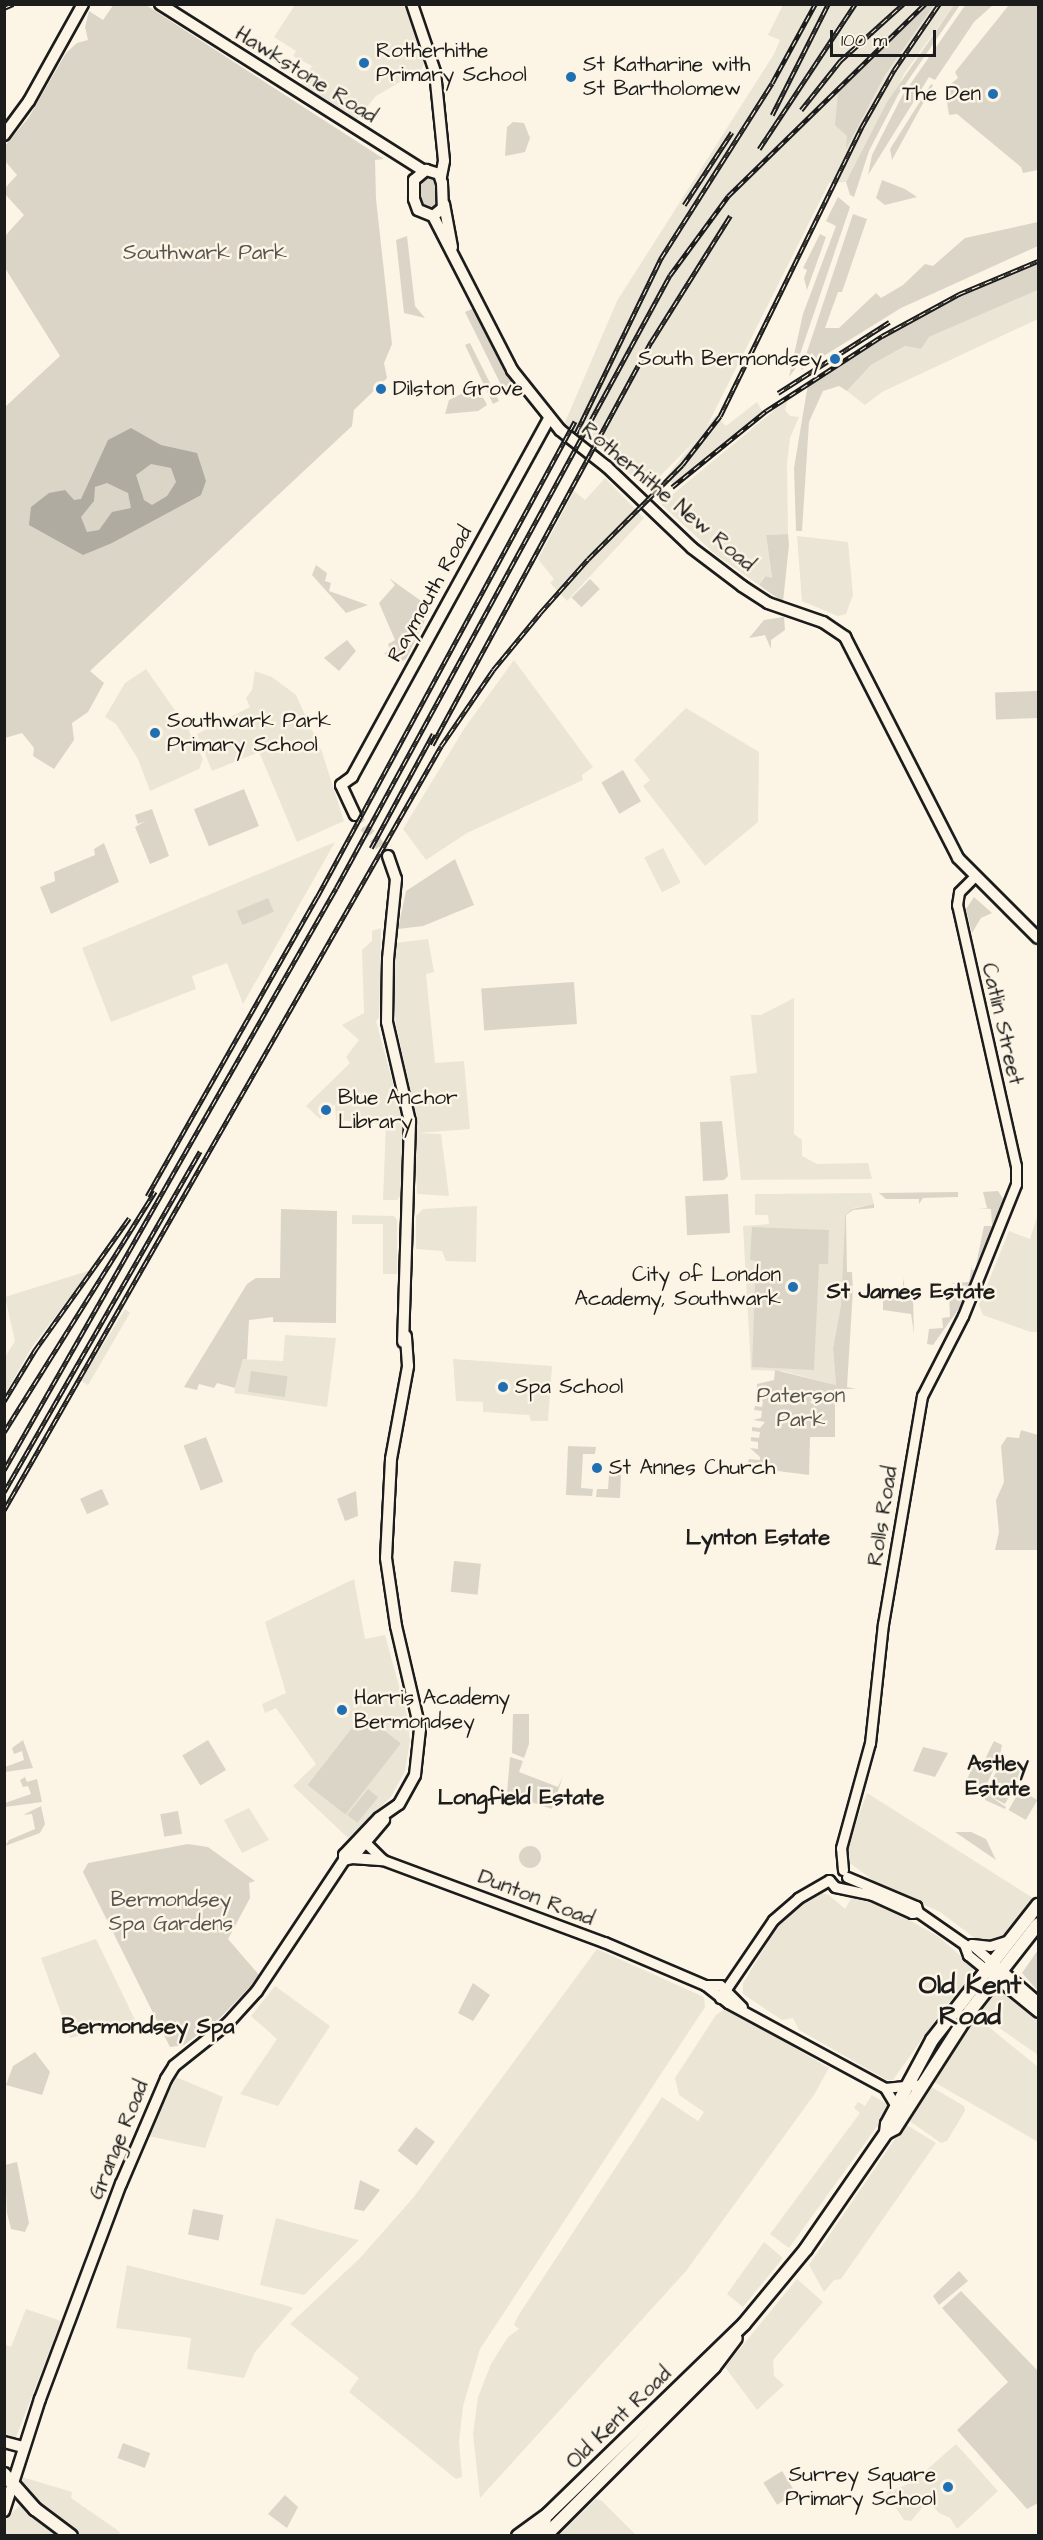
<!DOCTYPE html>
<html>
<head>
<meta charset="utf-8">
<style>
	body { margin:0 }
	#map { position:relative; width:1043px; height:2540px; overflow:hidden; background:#fcf5e5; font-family:"Architects Daughter",sans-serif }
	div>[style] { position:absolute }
	.built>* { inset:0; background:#ebe5d6; transform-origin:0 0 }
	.green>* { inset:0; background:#dbd5c8; transform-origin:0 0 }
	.round { border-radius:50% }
	.water>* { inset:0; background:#b0aba1 }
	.primary-tunnel>* { height:10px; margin-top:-5px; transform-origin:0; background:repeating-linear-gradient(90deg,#dad4c7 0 10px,transparent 0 15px) }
	.roads { filter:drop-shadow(2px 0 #1c1c1c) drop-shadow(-2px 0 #1c1c1c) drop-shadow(0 2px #1c1c1c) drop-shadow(0 -2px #1c1c1c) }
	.secondary>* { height:9px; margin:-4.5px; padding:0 4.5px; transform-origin:4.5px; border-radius:4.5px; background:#fcf5e5 }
	.primary>* { height:10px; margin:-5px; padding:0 5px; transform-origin:5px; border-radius:5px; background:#fcf5e5 }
	.highway>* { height:12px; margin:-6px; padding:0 6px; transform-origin:6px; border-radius:6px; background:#fcf5e5 }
	.rail>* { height:4.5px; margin-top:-2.25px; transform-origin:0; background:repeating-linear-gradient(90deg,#fcf5e5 0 7px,#1c1c1c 0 14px); box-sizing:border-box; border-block:2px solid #1c1c1c }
	.dots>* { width:16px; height:16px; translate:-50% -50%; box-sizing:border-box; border:3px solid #fcf5e5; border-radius:50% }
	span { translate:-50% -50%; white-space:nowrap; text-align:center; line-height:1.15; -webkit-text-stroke:5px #fcf5e5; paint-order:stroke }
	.poi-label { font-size:21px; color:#1c1c1c }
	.left { translate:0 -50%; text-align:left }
	.right { translate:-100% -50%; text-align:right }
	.street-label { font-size:21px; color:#1c1c1c }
	.park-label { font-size:21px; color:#555450 }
	.neighbourhood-label { font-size:22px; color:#1c1c1c; font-weight:700 }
	.district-label { font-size:27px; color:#1c1c1c; font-weight:700 }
	.frame { position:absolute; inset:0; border:6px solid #1c1c1c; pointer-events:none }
	.scale { position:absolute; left:830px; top:30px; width:106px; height:27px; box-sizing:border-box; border:3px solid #1c1c1c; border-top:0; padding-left:8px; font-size:18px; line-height:21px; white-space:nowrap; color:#1c1c1c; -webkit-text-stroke:4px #fcf5e5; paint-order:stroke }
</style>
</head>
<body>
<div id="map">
	<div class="built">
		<div style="clip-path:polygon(295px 5px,404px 5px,425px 60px,422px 69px,376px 96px,357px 119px,301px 85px,312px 66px,293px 56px,296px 51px,274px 37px)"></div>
		<div style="clip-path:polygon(783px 5px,954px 5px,906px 71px,846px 182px,829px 183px,704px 432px,647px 489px,599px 446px,563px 427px,617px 301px,774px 54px,780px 40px,768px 35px)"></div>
		<div style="clip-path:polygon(1038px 290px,1038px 319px,882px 392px,865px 405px,847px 391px,871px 365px,905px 346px,921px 349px,929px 337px)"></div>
		<div style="clip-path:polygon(788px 399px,785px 410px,790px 416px,799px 417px,790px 438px,787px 464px,788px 534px,766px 535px,772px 579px,764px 576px,759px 585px,716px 555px,661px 504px)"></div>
		<div style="clip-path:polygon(757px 402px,765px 416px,675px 487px,666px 477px,716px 415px,726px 426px)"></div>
		<div style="clip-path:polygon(605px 478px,644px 518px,567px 601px,550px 583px,554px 579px,538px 559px,574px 491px,585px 500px)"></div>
		<div style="clip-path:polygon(797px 536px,848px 542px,853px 595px,846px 614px,838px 616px,802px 601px)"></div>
		<div style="clip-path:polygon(514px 660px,593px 767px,582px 775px,583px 780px,467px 833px,426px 860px,403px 829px,464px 729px)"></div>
		<div style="clip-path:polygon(146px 669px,188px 729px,203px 759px,199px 769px,150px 791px,138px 759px,116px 724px,105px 717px,125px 683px)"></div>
		<div style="clip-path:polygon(255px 671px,272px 677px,296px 695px,322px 752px,344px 821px,297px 842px,259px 752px,212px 771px,197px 734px,250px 707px,246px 698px,252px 690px)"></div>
		<div style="clip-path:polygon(686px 708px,759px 752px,758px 822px,705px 866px,643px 786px,650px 780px,634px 760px)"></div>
		<div style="clip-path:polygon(335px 842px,243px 1004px,227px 963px,192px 976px,196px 989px,111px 1022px,82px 948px)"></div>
		<div style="left:663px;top:848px;width:39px;height:21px;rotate:63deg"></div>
		<div style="clip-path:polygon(381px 928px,379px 1018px,376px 1021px,403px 1121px,401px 1195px,397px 1200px,383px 1200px,386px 1124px,336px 1120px,335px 1104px,320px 1119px,306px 1106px,350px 1063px,346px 1057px,359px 1040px,342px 1025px,364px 1013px,362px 950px,372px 941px,372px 931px)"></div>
		<div style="clip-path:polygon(428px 939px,434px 972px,426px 974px,435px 1063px,464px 1061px,470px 1129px,419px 1133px,441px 1134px,449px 1196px,417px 1194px,414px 1106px,396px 1025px,392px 983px,395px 943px)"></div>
		<div style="clip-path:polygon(794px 998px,794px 1134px,802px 1140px,802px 1156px,817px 1164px,868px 1163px,872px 1179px,741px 1180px,730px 1076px,757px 1073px,751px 1015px,761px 1015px)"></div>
		<div style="clip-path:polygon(871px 1193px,874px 1204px,853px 1208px,845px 1215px,841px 1305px,833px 1348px,836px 1385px,783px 1371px,751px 1370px,743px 1226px,769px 1224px,768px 1215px,755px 1215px,755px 1194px)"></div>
		<div style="clip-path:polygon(477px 1206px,476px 1262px,446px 1261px,442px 1251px,416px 1249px,416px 1216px,423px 1209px)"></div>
		<div style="clip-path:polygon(1038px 1214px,1038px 1332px,1031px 1332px,983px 1315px,979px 1305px,1009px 1231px,1030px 1239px)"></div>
		<div style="clip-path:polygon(352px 1215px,394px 1216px,397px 1220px,397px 1274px,383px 1274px,383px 1224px,352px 1224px)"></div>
		<div style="clip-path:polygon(91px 1270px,32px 1347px,5px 1394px,5px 1357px,15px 1341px,5px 1297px)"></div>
		<div style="clip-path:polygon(125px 1309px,130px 1313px,88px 1385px,81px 1381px)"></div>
		<div style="clip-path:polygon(285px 1335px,336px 1338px,327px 1407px,234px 1393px,243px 1359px,283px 1361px)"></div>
		<div style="clip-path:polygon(453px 1359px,552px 1366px,548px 1421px,531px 1421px,529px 1415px,483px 1412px,483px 1402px,456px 1401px)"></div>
		<div style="clip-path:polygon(354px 1579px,365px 1639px,385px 1635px,407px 1715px,410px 1741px,405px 1771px,391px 1797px,348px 1838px,293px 1786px,316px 1764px,276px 1708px,265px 1713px,262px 1704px,286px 1693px,265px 1622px)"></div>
		<div style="clip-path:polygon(867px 1793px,1033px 1898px,1034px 1903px,1005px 1936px,980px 1942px,940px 1912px,878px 1884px,847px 1861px,847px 1847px)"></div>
		<div style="clip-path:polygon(249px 1808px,269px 1840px,242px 1853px,224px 1820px)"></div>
		<div style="clip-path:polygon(818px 1892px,829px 1895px,845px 1909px,852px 1897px,885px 1906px,939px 1937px,973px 1967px,972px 1977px,944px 2008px,893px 2080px,887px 2080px,799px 2030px,793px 2018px,782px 2020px,743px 1994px,743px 1983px,792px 1903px)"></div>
		<div style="clip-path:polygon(96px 1939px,135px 2020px,70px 2038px,41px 1958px)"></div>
		<div style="clip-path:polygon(597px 1949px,704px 1997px,705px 2007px,480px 2349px,463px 2406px,459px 2442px,462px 2477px,456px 2479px,349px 2392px,359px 2378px,290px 2324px,360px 2258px,413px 2198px)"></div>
		<div style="clip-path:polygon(275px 1986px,330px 2026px,278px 2106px,240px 2094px,277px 2039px,251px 2016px)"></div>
		<div style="clip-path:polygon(996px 1986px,1003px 1986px,1038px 2015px,1038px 2055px,982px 2016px,979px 2009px)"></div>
		<div style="clip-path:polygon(726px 2008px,829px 2068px,814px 2095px,686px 2271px,480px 2498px,473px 2434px,478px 2397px,491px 2364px,508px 2337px,519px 2329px,514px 2325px,518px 2316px,662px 2097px,698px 2121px,704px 2112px,679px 2095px,675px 2078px,716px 2015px)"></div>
		<div style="clip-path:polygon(973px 2019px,979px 2019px,1038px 2067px,1038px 2142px,934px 2082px)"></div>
		<div style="clip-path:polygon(176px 2077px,223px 2097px,205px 2148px,148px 2136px)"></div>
		<div style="clip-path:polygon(928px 2085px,964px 2106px,965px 2111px,947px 2141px,941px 2143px,911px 2122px,908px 2116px)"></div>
		<div style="clip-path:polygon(872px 2095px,888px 2105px,881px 2121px,789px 2248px,770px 2234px,860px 2113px,854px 2108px,858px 2102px,865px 2106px)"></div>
		<div style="clip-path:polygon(905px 2124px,936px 2143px,841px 2279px,834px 2280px,824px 2292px,809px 2265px)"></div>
		<div style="clip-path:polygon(276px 2218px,316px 2229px,359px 2240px,304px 2295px,260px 2285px)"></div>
		<div style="clip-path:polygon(764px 2242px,783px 2258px,743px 2307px,727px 2294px)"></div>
		<div style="clip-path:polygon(127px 2265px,285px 2305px,293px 2308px,255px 2352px,244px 2378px,187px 2369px,191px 2338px,116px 2328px)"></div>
		<div style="clip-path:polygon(797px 2279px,823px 2302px,773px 2360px,774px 2376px,784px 2385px,757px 2410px,725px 2367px)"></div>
		<div style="clip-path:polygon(26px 2309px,61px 2321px,15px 2440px,5px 2438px,4px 2344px,11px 2347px)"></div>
		<div style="clip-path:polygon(956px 2444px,998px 2491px,957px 2529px,950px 2518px,939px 2513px,928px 2501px,911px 2521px,904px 2520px,886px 2493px,913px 2482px)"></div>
		<div style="clip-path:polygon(22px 2477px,72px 2492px,71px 2498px,120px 2532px,118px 2536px,5px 2536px,5px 2519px,19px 2506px,24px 2490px)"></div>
		<div style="clip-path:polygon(596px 2499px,602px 2501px,636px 2535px,559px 2535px)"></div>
	</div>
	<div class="green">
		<div style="clip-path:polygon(114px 4px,146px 5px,384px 159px,375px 160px,376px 199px,392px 344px,384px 363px,387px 378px,354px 410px,352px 426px,90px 671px,104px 683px,88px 712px,72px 723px,74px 740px,54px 769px,33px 756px,34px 748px,22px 733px,5px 738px,5px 407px,60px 356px,5px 268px,5px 236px,24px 215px,5px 194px,5px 188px,17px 175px,5px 161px,5px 146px,29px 117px,66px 53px,77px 43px,88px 40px,85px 27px,89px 11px,103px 20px)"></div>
		<div style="clip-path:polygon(929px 4px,934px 5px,885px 75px,846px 149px,847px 136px,835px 125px,838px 91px)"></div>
		<div style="clip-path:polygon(966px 4px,993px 5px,974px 22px,935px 80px,929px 77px,868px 175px,872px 155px,902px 96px)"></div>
		<div style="clip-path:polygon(954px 5px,960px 5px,898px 95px,869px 151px,854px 197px,850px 195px,846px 182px,887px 102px)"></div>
		<div style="clip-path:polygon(1009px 5px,1038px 5px,1038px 170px,1023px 173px,1021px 167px,957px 114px,949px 115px,947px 102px,947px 87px,958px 78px,955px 72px)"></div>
		<div style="clip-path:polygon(931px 84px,933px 85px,892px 160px,890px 149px)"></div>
		<div style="clip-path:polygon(513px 122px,524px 123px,530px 138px,525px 152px,505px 156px,507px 127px)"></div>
		<div style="clip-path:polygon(428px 175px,435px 178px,438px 187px,438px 206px,432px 211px,422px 209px,417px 187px,420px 179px)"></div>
		<div style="clip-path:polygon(882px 180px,905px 189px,917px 197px,885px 205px,876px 198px)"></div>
		<div style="clip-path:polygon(838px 197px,850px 207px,795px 369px,789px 377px,803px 314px,836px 226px,826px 221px)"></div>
		<div style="clip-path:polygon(853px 214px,867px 219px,842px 292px,838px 292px,825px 328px,839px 328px,876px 293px,881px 298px,903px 285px,925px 264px,933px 266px,965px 238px,1038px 222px,1038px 246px,901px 308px,801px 370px)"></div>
		<div style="clip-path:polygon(820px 234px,826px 237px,807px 290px,804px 278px,807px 270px,803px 268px)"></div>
		<div style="clip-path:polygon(407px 236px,415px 306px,425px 318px,404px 313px,396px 240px)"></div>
		<div style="clip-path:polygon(1038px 262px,1038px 290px,929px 337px,921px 349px,905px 346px,871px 365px,847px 391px,839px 386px,823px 391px,809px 422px,802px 531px,796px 531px,794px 468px,808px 384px,929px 311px)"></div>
		<div style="clip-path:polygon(474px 308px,518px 391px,507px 397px,465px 312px)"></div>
		<div style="clip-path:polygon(470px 343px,499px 401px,493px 404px,465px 345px)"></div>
		<div style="clip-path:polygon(477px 386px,487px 405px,478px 411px,445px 414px,449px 400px)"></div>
		<div style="clip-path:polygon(788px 534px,789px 545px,783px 602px,759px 585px,765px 576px,772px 578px,766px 535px)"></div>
		<div style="clip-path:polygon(316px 565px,327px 573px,325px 581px,331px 583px,329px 591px,368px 605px,346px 613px,312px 575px)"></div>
		<div style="clip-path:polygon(389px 578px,431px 608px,406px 659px,400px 662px,384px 654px,390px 649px,388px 644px,395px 640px,379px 603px,395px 585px)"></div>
		<div style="left:590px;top:579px;width:14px;height:26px;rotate:45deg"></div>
		<div style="clip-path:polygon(784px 617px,785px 630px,771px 640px,771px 649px,765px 635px,749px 638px,764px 620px)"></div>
		<div style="clip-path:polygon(347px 640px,356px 651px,339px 671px,324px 658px)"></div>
		<div style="left:1037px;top:691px;width:27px;height:42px;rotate:88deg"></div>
		<div style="left:623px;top:770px;width:36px;height:25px;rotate:60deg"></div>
		<div style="left:244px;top:789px;width:40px;height:54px;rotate:68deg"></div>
		<div style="clip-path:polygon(152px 809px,169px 856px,150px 864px,135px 827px,146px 821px,138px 824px,135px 815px)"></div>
		<div style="clip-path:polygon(104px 843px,119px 882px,51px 914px,40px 887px,55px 881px,54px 872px,95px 855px,94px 849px)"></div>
		<div style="clip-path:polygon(455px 859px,474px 905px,423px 926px,398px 929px,406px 891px)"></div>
		<div style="clip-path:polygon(974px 897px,992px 913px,981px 918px,972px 933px,966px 909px)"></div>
		<div style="left:268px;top:898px;width:15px;height:34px;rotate:67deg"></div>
		<div style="left:574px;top:982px;width:42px;height:93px;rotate:86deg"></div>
		<div style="clip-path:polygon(722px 1121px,728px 1176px,724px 1180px,703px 1181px,700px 1122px)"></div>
		<div style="clip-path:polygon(998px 1191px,1004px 1200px,976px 1265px,984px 1226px,992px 1226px,991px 1209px,978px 1208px,987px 1208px,983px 1192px)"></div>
		<div style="clip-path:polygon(958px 1192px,958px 1197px,923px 1198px,919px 1204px,919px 1199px,886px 1199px,879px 1193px)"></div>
		<div style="left:728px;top:1194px;width:39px;height:43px;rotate:87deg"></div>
		<div style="clip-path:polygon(874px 1204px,874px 1208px,853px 1210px,846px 1215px,847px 1272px,852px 1272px,853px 1289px,847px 1387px,856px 1389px,835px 1389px,835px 1437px,810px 1437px,809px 1475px,755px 1468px,756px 1463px,748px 1462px,749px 1459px,760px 1460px,760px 1457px,750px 1448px,758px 1449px,758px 1442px,751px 1441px,751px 1437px,759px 1438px,760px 1432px,752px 1431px,752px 1427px,760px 1428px,765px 1422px,753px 1420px,761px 1418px,762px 1411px,754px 1410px,755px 1406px,762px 1407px,763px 1401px,756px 1398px,764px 1397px,764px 1391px,757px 1389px,757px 1384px,774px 1380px,775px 1370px,836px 1385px,833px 1348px,841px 1305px,845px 1215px,852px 1209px)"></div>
		<div style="clip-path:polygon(281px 1209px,337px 1211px,336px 1323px,273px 1322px,273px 1317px,249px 1320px,247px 1359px,243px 1359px,235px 1388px,217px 1383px,214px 1388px,199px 1384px,197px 1390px,184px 1387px,247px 1284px,256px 1278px,280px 1278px)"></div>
		<div style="clip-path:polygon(752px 1227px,829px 1230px,828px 1264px,819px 1264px,814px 1370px,752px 1367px,756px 1261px,750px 1260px)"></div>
		<div style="clip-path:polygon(972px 1265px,972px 1270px,976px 1270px,960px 1307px,933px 1345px,927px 1344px,929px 1329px,943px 1328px,942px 1318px,950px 1317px,949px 1295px,956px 1295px,956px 1284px,950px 1283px,969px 1282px)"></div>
		<div style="clip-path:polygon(903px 1278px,906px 1294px,918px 1291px,918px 1297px,913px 1298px,914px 1334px,911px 1314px,883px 1310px,883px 1301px,903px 1293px)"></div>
		<div style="left:251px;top:1371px;width:37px;height:21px;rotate:8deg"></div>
		<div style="clip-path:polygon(1021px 1430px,1038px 1435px,1038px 1550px,995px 1550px,999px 1532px,996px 1500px,1004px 1482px,1001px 1446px,1007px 1437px,1019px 1438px)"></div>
		<div style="left:206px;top:1437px;width:48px;height:24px;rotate:69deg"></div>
		<div style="clip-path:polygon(568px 1446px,596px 1447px,595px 1454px,583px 1454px,581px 1488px,593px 1489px,592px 1496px,566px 1495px)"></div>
		<div style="clip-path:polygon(609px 1475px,621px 1475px,620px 1498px,596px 1497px,597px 1489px,608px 1489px)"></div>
		<div style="left:102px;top:1489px;width:17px;height:24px;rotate:66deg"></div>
		<div style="clip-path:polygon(356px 1491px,358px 1516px,345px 1521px,337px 1499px)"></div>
		<div style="left:454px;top:1561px;width:27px;height:31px;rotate:6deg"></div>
		<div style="left:363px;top:1714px;width:48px;height:90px;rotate:38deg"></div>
		<div style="clip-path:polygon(513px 1714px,529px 1714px,529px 1744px,524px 1758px,512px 1753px)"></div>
		<div style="clip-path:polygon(23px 1740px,33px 1768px,5px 1772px,5px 1778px,5px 1767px,24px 1760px,22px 1751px,14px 1754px,12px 1748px)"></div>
		<div style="left:208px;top:1740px;width:35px;height:30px;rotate:59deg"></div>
		<div style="clip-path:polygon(994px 1741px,1002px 1745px,1000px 1755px,981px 1797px,963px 1788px,974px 1764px,981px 1767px)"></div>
		<div style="clip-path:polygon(923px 1747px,948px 1753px,935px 1777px,913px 1771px)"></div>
		<div style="clip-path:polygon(510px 1757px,523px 1761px,519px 1772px,558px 1787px,563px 1776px,552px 1809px,507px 1794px)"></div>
		<div style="clip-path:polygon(1004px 1758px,1024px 1768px,1005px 1804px,988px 1795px,1006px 1807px,1005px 1809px,985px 1800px,984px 1794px)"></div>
		<div style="clip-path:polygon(25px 1777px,27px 1782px,37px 1779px,42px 1802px,5px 1807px,5px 1803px,31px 1794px,28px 1786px,23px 1787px,20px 1780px)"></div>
		<div style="left:368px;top:1789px;width:13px;height:33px;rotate:39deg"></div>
		<div style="left:1020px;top:1790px;width:20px;height:23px;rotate:30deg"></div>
		<div style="clip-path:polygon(41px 1806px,45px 1824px,40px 1833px,5px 1846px,9px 1840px,35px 1829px,32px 1814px,23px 1815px)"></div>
		<div style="left:178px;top:1811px;width:23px;height:18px;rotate:80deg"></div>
		<div style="clip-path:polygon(955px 1832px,971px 1832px,986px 1839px,996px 1860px)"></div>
		<div style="clip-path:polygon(188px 1844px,208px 1847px,255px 1881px,249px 1883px,250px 1898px,228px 1939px,260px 1976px,221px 2017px,184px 2045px,170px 2047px,83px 1872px,88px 1863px)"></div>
		<div class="round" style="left:519px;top:1846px;width:22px;height:22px"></div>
		<div style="clip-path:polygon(1038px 1950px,1038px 1991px,1022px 1973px)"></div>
		<div style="clip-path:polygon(473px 1983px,490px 1995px,473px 2021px,458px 2013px)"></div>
		<div style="clip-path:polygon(35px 2052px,50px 2072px,42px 2095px,6px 2085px,13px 2066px)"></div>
		<div style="left:416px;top:2127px;width:24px;height:30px;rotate:38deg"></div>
		<div style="clip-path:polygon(17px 2162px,29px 2223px,25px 2232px,11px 2229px,7px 2213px,5px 2165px)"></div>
		<div style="clip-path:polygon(360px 2180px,380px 2190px,364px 2211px,354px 2209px)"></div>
		<div style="left:193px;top:2209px;width:31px;height:26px;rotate:11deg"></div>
		<div style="clip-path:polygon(959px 2271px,968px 2281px,939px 2305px,933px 2296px)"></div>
		<div style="clip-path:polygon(961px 2291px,1038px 2371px,1038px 2503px,1027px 2509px,957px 2430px,1008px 2382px,942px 2308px)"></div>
		<div style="left:123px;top:2443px;width:29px;height:16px;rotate:20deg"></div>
		<div style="left:782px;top:2471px;width:26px;height:22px;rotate:58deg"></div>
		<div style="clip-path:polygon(285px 2495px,298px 2507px,287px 2528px,268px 2514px)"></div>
	</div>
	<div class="water">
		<div style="clip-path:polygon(evenodd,131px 428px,161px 445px,197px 453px,206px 481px,201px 495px,112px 543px,83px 555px,29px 525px,31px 507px,49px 493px,65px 490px,74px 500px,81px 499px,108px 440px,131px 428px,151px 464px,171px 468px,176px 482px,167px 496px,152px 505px,144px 500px,136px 475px,151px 464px,131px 428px,107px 483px,128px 493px,131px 508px,112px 512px,99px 530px,87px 532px,81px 517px,94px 501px,95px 487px,107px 483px)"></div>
	</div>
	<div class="primary-tunnel">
		<div style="left:355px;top:815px;width:53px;rotate:51.2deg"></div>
	</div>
	<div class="roads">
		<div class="secondary">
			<div style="left:361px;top:1838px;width:31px;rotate:45deg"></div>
			<div style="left:383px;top:1860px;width:236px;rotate:20.4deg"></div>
			<div style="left:604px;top:1942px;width:110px;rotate:23.1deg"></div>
			<div style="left:705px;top:1985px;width:29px;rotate:38deg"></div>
			<div style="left:728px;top:2003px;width:179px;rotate:28.4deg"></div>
			<div style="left:885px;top:2088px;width:21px;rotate:59deg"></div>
			<div style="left:843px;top:1870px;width:22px;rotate:-95deg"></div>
			<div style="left:841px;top:1848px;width:109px;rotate:-74.6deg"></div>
			<div style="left:870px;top:1743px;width:120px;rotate:-83.8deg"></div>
			<div style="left:883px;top:1624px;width:231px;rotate:-80.3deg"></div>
			<div style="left:922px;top:1396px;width:90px;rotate:-62.9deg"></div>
			<div style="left:963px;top:1316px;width:142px;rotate:-68.1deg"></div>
			<div style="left:1016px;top:1184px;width:18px;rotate:-90deg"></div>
			<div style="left:1016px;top:1166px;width:268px;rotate:-102.7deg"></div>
			<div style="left:957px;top:905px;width:13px;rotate:-81deg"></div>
			<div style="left:959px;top:892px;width:21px;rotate:-45deg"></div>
			<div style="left:847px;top:1877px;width:75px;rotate:22.8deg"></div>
			<div style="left:916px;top:1906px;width:6px;rotate:72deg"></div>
			<div style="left:918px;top:1912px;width:56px;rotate:34.8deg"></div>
			<div style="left:964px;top:1944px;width:12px;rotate:70deg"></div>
			<div style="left:968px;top:1955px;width:90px;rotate:39.2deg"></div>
			<div style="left:829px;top:1880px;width:9px;rotate:49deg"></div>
			<div style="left:835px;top:1887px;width:38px;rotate:12deg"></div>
			<div style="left:872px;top:1895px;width:44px;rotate:24.2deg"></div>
			<div style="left:912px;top:1913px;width:6px;rotate:-9deg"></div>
			<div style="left:971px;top:1944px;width:89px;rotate:40.9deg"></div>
			<div style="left:972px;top:1944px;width:18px;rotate:6deg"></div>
			<div style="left:990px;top:1946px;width:21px;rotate:-17deg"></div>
			<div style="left:705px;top:1985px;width:15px"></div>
			<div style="left:720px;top:1985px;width:31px;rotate:45deg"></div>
			<div style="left:720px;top:1998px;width:94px;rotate:-55.8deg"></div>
			<div style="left:773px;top:1920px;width:33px;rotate:-41deg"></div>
			<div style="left:798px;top:1898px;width:36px;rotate:-30deg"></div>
			<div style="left:885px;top:2088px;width:37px;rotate:-6deg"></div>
		</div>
		<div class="primary">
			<div style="left:160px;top:4px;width:311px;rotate:32.3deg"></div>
			<div style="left:412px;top:4px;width:72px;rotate:71.3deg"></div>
			<div style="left:435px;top:72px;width:89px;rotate:84.2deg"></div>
			<div style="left:444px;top:161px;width:16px;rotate:101deg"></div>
			<div style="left:4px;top:135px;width:42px;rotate:-53.7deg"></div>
			<div style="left:29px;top:101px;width:111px;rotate:-60.9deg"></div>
			<div style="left:426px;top:170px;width:14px;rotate:17deg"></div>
			<div style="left:439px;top:174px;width:9px;rotate:72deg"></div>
			<div style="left:442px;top:183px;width:25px;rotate:88deg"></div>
			<div style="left:443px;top:208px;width:13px;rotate:141deg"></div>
			<div style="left:433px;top:216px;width:16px;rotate:-158deg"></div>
			<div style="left:418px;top:210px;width:12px;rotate:-110deg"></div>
			<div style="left:414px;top:199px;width:19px;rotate:-90deg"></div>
			<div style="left:414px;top:180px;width:16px;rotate:-40deg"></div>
			<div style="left:444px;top:204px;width:44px;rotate:79.5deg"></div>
			<div style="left:433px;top:216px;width:173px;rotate:62.8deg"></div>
			<div style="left:512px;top:370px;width:77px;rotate:51.3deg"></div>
			<div style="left:560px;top:430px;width:60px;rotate:38.2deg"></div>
			<div style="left:607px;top:467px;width:117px;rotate:43.6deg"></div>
			<div style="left:692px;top:548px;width:63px;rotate:37.2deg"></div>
			<div style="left:742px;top:586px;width:31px;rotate:33deg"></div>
			<div style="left:768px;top:603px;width:58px;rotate:19.1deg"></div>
			<div style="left:823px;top:622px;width:27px;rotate:34deg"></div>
			<div style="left:845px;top:637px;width:248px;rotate:62.9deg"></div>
			<div style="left:958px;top:858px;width:113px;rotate:45deg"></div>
			<div style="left:355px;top:815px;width:33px;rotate:-115deg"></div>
			<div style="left:341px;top:785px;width:14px;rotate:-36deg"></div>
			<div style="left:352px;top:777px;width:409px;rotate:-61.2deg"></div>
			<div style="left:388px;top:856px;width:24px;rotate:71deg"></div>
			<div style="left:396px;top:879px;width:80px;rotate:95.7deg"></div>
			<div style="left:388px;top:959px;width:63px;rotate:90.9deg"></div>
			<div style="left:387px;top:1022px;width:103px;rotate:77deg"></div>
			<div style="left:410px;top:1122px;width:220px;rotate:91.8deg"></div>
			<div style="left:352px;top:1858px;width:31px;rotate:4deg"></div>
			<div style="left:344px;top:1860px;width:8px;rotate:-14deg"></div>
			<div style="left:352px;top:1858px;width:50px;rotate:-49.9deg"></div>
			<div style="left:4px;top:2442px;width:20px;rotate:15deg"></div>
			<div style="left:4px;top:2511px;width:118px;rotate:-72.2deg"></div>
			<div style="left:40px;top:2399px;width:230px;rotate:-69.4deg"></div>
			<div style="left:121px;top:2184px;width:114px;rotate:-66.8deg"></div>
			<div style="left:166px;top:2079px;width:15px;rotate:-58deg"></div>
			<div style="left:174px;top:2066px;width:69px;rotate:-38.5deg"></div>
			<div style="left:228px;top:2023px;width:43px;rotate:-47.8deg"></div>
			<div style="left:257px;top:1991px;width:157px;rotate:-56.4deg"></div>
			<div style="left:344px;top:1860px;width:5px;rotate:-90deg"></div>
			<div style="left:344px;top:1855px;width:51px;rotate:-46.6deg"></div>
			<div style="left:379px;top:1818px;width:24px;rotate:-35deg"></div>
			<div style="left:399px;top:1804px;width:33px;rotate:-61deg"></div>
			<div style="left:415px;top:1775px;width:46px;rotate:-83.8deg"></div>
			<div style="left:420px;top:1729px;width:106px;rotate:-103.1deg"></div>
			<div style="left:396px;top:1626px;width:69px;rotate:-98.4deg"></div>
			<div style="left:386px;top:1558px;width:99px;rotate:-87.1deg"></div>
			<div style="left:391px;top:1459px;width:95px;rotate:-79.6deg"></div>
			<div style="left:408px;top:1366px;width:30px;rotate:-94deg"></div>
		</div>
		<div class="highway">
			<div style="left:886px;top:2133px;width:9px;rotate:-84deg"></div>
			<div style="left:887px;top:2124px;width:95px;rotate:-61.8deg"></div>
			<div style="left:932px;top:2040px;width:172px;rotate:-51.9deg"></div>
			<div style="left:4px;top:2474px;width:47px;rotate:48.5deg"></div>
			<div style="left:35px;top:2509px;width:45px;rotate:36.9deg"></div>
			<div style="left:518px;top:2536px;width:37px;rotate:-36deg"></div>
			<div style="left:548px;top:2514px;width:273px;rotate:-44.1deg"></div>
			<div style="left:744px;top:2324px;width:97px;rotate:-50.4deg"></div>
			<div style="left:806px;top:2249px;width:141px;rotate:-55.4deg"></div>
			<div style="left:886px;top:2133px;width:10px;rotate:-29deg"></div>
			<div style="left:895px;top:2128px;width:139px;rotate:-57.3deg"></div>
			<div style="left:970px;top:2011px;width:110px;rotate:-52deg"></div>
			<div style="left:531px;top:2536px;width:21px;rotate:-49deg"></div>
			<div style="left:545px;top:2536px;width:239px;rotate:-45deg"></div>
			<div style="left:714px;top:2367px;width:36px;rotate:-53deg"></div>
		</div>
	</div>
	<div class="rail">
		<div style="left:4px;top:8px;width:10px;rotate:-24deg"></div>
		<div style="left:801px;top:110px;width:63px;rotate:-51.5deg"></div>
		<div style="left:840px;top:61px;width:85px;rotate:-42.1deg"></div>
		<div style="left:772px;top:115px;width:124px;rotate:-63.2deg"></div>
		<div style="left:759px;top:149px;width:174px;rotate:-56.5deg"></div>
		<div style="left:684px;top:205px;width:87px;rotate:-56.7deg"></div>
		<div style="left:778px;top:393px;width:132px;rotate:-32.6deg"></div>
		<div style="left:576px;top:433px;width:195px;rotate:-64.1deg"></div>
		<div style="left:661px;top:258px;width:207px;rotate:-57.6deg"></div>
		<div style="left:772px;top:83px;width:90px;rotate:-61.4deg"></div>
		<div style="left:672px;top:487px;width:121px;rotate:-39deg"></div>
		<div style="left:766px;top:411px;width:138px;rotate:-32.9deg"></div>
		<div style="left:882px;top:336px;width:88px;rotate:-28.6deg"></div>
		<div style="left:959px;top:294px;width:86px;rotate:-22.7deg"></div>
		<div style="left:432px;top:745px;width:459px;rotate:-61.5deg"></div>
		<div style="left:651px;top:342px;width:149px;rotate:-57.9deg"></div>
		<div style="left:371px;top:848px;width:130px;rotate:-61.5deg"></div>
		<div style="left:147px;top:1196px;width:344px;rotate:-60.4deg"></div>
		<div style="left:317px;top:897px;width:541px;rotate:-61.54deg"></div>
		<div style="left:4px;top:1401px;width:60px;rotate:-58.7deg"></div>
		<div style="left:35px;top:1350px;width:162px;rotate:-54.5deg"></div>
		<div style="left:4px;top:1432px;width:284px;rotate:-57.9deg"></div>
		<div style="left:4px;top:1470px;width:670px;rotate:-60.3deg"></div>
		<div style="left:336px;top:888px;width:698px;rotate:-61.42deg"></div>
		<div style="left:670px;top:275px;width:98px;rotate:-53.7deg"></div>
		<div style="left:728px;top:196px;width:275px;rotate:-44.3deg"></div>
		<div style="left:4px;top:1492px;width:393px;rotate:-60.1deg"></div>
		<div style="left:4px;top:1510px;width:880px;rotate:-60.23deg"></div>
		<div style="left:441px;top:746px;width:92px;rotate:-55.6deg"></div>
		<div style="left:493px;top:670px;width:74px;rotate:-50.5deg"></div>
		<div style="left:540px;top:613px;width:72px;rotate:-48.4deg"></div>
		<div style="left:588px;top:559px;width:133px;rotate:-45deg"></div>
		<div style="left:682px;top:465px;width:62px;rotate:-52.2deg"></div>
		<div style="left:720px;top:416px;width:321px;rotate:-63.9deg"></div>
		<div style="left:861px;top:128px;width:67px;rotate:-60.4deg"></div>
		<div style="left:894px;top:70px;width:80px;rotate:-55.7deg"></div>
	</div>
	<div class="dots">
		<div style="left:364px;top:63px;background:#1f6fb2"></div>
		<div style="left:571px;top:77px;background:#1f6fb2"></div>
		<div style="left:993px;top:94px;background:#1f6fb2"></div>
		<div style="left:835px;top:359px;background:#1f6fb2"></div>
		<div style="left:381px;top:389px;background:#1f6fb2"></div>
		<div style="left:155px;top:733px;background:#1f6fb2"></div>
		<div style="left:326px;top:1110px;background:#1f6fb2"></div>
		<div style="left:793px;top:1287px;background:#1f6fb2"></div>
		<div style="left:503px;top:1387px;background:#1f6fb2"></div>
		<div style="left:597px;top:1468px;background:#1f6fb2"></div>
		<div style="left:342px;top:1710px;background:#1f6fb2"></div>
		<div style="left:948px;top:2487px;background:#1f6fb2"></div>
	</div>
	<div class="poi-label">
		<span class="left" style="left:376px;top:63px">Rotherhithe<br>Primary School</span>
		<span class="left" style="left:583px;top:77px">St Katharine with<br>St Bartholomew</span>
		<span class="right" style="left:981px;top:94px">The Den</span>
		<span class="right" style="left:822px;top:359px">South Bermondsey</span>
		<span class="left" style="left:393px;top:389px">Dilston Grove</span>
		<span class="left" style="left:167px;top:733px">Southwark Park<br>Primary School</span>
		<span class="left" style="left:338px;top:1110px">Blue Anchor<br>Library</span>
		<span class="right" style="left:781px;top:1287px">City of London<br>Academy, Southwark</span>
		<span class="left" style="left:515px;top:1387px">Spa School</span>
		<span class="left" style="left:609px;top:1468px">St Annes Church</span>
		<span class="left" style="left:354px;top:1710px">Harris Academy<br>Bermondsey</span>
		<span class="right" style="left:936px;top:2487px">Surrey Square<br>Primary School</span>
	</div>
	<div class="street-label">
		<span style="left:306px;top:75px;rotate:32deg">Hawkstone Road</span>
		<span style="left:668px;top:497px;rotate:40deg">Rotherhithe New Road</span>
		<span style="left:430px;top:594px;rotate:-61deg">Raymouth Road</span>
		<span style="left:1002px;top:1024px;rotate:77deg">Catlin Street</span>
		<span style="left:883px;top:1516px;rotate:-81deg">Rolls Road</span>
		<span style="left:536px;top:1898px;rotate:21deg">Dunton Road</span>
		<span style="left:119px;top:2140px;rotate:-68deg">Grange Road</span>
		<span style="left:619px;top:2418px;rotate:-44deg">Old Kent Road</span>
	</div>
	<div class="park-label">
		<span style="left:205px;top:253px">Southwark Park</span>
		<span style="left:801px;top:1408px">Paterson<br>Park</span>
		<span style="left:171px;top:1912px">Bermondsey<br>Spa Gardens</span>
	</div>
	<div class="neighbourhood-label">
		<span style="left:911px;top:1292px">St James Estate</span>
		<span style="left:758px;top:1538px">Lynton Estate</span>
		<span style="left:998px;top:1776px">Astley<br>Estate</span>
		<span style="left:521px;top:1798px">Longfield Estate</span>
		<span style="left:148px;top:2027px">Bermondsey Spa</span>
	</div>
	<div class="district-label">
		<span style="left:970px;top:2001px">Old Kent<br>Road</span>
	</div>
	<div class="frame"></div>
	<div class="scale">100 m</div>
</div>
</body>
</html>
